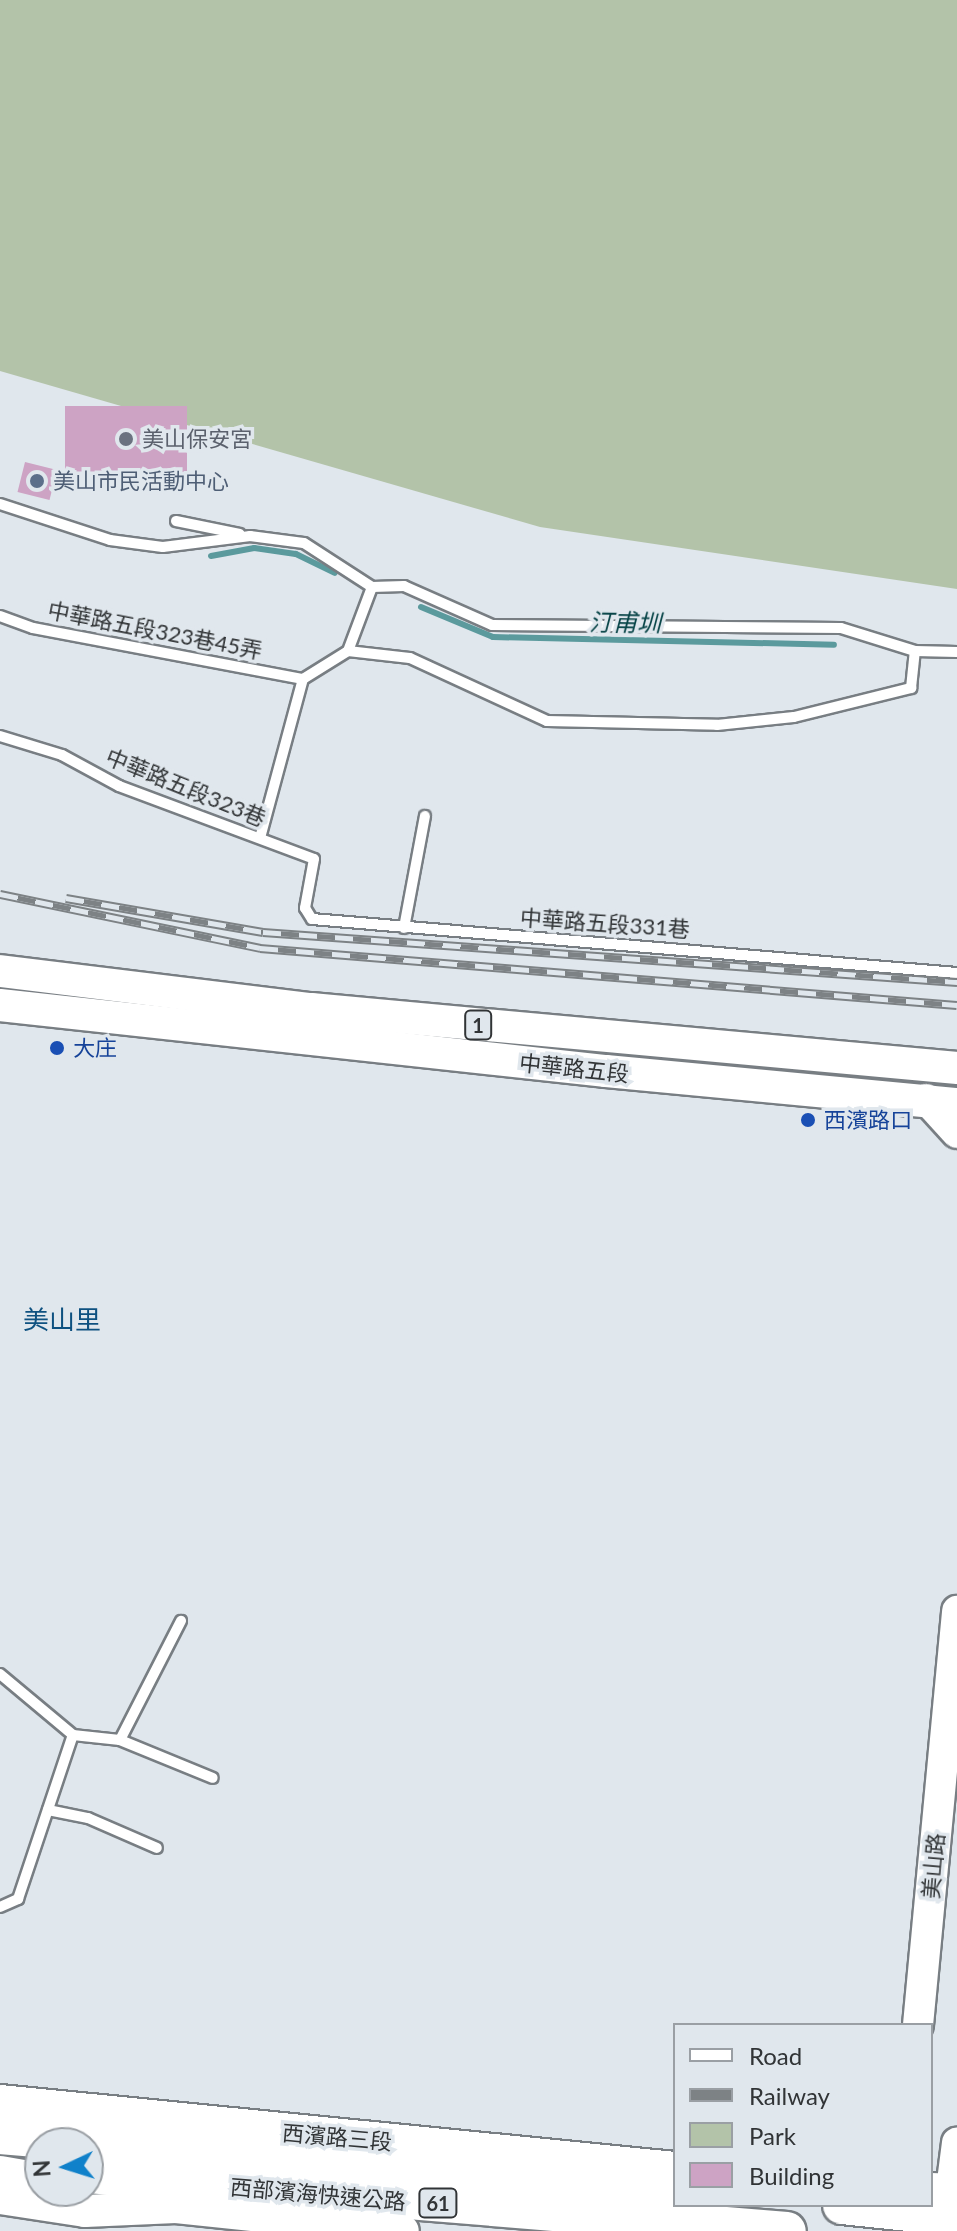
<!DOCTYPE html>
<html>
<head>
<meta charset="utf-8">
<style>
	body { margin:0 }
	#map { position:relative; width:957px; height:2231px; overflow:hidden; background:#e0e7ed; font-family:Lato,"Noto Sans TC",sans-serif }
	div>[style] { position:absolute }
	.green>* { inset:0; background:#b3c3a9 }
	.stream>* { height:6px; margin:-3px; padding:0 3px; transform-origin:3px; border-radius:3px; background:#5b9a9d }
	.building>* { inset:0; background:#cda3c4; transform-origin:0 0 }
	.roads { filter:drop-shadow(2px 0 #787e83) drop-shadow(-2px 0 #787e83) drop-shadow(0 2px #787e83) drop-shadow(0 -2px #787e83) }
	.lane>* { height:10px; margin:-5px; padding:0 5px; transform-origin:5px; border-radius:5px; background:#fff }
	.secondary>* { height:30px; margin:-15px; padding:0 15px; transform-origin:15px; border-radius:15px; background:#fff }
	.primary>* { height:32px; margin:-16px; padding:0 16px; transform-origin:16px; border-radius:16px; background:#fff }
	.highway>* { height:38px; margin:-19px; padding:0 19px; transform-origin:19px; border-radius:19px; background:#fff }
	.rail>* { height:9px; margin-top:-4.5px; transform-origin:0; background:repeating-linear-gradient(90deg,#e0e7ed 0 18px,#7d8285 0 36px); box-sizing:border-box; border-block:2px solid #7d8285 }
	.dots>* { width:22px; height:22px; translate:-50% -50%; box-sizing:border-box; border:4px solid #e0e7ed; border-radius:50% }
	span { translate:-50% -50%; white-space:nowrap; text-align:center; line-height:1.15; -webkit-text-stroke:7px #e0e7ed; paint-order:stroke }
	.shield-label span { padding:2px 6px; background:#e0e7ed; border:2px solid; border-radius:6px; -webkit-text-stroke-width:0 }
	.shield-label { font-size:20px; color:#313436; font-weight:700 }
	.worship-label { font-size:22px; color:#5b616d }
	.left { translate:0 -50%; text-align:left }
	.service-label { font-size:22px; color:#4e5e75 }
	.street-label { font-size:22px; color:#313436 }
	.transit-label { font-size:22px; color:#164399 }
	.water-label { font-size:24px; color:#074447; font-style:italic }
	.quarter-label { font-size:26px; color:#0e5180 }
	.legend { position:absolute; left:673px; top:2023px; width:260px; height:184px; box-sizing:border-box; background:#e0e7ed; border:2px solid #9a9fa4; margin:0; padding:10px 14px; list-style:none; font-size:24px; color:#313436 }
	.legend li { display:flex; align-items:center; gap:16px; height:40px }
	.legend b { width:40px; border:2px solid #9a9fa4 }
	.north { position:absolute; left:24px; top:2127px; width:80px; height:80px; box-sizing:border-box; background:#e0e7ed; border:2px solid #9a9fa4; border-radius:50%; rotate:266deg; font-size:22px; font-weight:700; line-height:32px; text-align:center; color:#313436 }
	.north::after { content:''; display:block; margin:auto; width:28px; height:36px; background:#1081ca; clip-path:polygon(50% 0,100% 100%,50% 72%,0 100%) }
</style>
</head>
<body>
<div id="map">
	<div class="green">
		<div style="clip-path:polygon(0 0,957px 0,957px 589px,540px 527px,0 371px)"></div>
	</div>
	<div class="stream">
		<div style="left:211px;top:556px;width:44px;rotate:-10.5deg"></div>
		<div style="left:254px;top:548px;width:42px;rotate:8.1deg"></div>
		<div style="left:296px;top:554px;width:43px;rotate:26deg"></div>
		<div style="left:421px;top:607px;width:78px;rotate:22.6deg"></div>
		<div style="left:493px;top:637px;width:341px;rotate:1.3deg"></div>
	</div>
	<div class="building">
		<div style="left:65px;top:406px;width:122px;height:66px"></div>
		<div style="left:25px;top:462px;width:33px;height:31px;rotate:14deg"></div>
	</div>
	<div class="roads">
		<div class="lane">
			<div style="left:0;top:504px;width:116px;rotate:18.1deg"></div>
			<div style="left:110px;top:540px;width:53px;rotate:7.5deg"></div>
			<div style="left:163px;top:547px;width:88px;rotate:-7.2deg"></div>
			<div style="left:250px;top:536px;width:54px;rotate:7.4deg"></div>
			<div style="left:304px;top:543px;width:81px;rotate:32.9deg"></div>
			<div style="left:372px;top:587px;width:32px;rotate:-2deg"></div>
			<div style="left:404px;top:586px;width:96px;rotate:23.9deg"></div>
			<div style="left:492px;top:625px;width:349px;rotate:0.5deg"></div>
			<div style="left:841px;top:628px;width:77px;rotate:17.3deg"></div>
			<div style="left:915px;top:651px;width:42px;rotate:1.4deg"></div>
			<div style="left:176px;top:521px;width:65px;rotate:11.5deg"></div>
			<div style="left:0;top:616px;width:35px;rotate:20deg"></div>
			<div style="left:33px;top:628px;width:275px;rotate:10.7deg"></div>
			<div style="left:348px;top:651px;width:68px;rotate:-69.4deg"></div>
			<div style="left:0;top:736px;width:65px;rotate:17deg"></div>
			<div style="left:62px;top:755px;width:65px;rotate:28.5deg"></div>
			<div style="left:119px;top:786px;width:208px;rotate:20.5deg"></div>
			<div style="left:314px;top:859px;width:50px;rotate:100.4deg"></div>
			<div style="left:305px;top:908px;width:13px;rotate:58deg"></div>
			<div style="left:312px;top:919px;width:647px;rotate:4.79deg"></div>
			<div style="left:260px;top:838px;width:165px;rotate:-74.9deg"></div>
			<div style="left:303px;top:679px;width:53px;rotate:-31.9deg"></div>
			<div style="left:348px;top:651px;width:62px;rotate:6.4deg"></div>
			<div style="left:410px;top:658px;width:151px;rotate:24.7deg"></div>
			<div style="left:547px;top:721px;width:170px;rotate:1.3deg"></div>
			<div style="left:717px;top:725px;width:77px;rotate:-5.9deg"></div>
			<div style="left:794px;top:717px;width:121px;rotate:-13.9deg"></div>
			<div style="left:911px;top:688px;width:37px;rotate:-84deg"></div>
			<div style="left:404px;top:928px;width:114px;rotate:-79.4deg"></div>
			<div style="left:0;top:1674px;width:95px;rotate:39.9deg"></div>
			<div style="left:73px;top:1735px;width:47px;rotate:6.1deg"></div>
			<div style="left:120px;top:1740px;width:100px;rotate:22.2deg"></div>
			<div style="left:120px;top:1740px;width:134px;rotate:-62.9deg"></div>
			<div style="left:48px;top:1810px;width:41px;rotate:11.3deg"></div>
			<div style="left:88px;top:1818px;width:75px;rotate:23.5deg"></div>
			<div style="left:0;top:1907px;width:20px;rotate:-24deg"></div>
			<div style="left:18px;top:1899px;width:173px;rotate:-71.5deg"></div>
		</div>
		<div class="secondary">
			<div style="left:926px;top:1099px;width:46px;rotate:47.6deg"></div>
			<div style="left:918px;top:2025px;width:416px;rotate:-84.6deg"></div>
			<div style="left:948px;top:2213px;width:71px;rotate:-82.7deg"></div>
		</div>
		<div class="primary">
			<div style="left:0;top:971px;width:313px;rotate:7deg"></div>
			<div style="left:311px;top:1009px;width:649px;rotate:5.22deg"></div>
			<div style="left:0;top:1005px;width:610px;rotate:6.22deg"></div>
			<div style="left:606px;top:1071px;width:353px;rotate:5.4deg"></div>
			<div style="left:0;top:2101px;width:678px;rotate:5.67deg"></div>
			<div style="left:931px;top:2189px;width:26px;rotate:2deg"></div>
			<div style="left:0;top:2198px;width:86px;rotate:8.7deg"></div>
			<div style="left:85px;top:2211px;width:91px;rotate:-2.5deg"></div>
			<div style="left:176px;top:2207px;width:228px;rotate:6deg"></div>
		</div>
		<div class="highway">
			<div style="left:0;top:2135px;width:677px;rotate:4.74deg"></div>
			<div style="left:88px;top:2174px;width:701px;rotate:4.66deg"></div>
			<div style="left:0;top:2175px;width:41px;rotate:9.9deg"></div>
			<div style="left:842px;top:2205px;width:116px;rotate:6deg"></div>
		</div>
	</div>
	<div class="rail">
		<div style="left:0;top:894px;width:266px;rotate:11.7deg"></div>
		<div style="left:260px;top:948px;width:699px;rotate:4.68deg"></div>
		<div style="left:66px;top:898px;width:200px;rotate:9.8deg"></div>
		<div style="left:263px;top:932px;width:696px;rotate:4.12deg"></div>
	</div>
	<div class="dots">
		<div style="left:126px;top:439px;background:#6b7280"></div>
		<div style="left:37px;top:481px;background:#5c6f8a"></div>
		<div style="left:57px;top:1048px;background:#1a4fb4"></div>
		<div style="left:808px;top:1120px;background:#1a4fb4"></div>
	</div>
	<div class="shield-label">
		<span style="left:478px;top:1025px">1</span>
		<span style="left:438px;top:2203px">61</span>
	</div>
	<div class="worship-label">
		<span class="left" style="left:142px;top:439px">美山保安宮</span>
	</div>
	<div class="service-label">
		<span class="left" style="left:53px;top:481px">美山市民活動中心</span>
	</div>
	<div class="street-label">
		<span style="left:155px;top:630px;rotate:11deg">中華路五段323巷45弄</span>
		<span style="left:186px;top:787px;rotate:22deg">中華路五段323巷</span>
		<span style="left:605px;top:923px;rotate:4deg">中華路五段331巷</span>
		<span style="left:574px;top:1068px;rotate:6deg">中華路五段</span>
		<span style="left:933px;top:1866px;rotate:-85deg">美山路</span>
		<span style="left:337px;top:2137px;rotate:5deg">西濱路三段</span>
		<span style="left:318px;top:2194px;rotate:5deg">西部濱海快速公路</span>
	</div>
	<div class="transit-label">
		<span class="left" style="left:73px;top:1048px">大庄</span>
		<span class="left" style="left:824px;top:1120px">西濱路口</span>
	</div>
	<div class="water-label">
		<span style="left:625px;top:622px;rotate:1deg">汀甫圳</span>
	</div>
	<div class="quarter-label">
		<span style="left:62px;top:1320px">美山里</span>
	</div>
	<ul class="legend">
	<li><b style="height:10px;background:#fff"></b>Road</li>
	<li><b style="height:10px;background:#7d8285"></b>Railway</li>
	<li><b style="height:22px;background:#b3c3a9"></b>Park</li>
	<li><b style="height:22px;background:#cda3c4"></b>Building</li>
	</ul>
	<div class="north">N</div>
</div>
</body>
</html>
